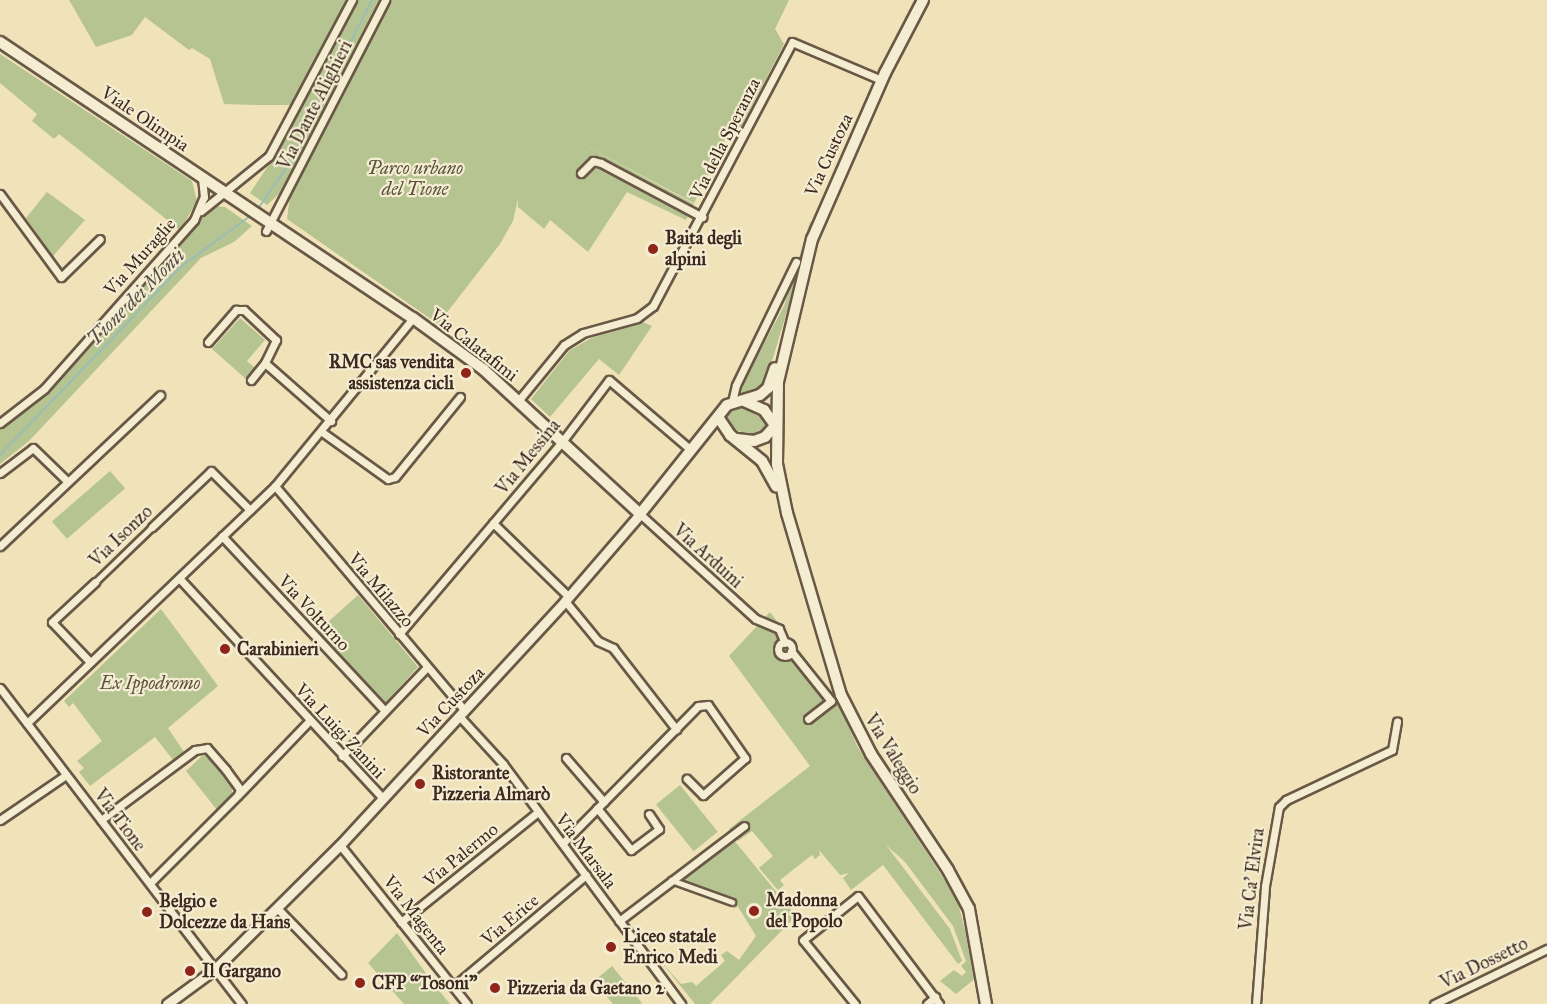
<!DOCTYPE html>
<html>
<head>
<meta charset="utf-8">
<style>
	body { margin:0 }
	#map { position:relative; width:1547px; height:1004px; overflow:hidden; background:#f0e3ba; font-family:"IM FELL Great Primer",serif }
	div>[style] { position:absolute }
	.green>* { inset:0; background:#b6c492; transform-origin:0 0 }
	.stream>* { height:2px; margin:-1px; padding:0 1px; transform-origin:1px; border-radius:1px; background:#9abeb3 }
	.roads { filter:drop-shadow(2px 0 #695846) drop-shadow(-2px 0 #695846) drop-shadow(0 2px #695846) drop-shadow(0 -2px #695846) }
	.pedestrian>* { height:5px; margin:-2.5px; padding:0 2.5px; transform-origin:2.5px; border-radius:2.5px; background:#f5edd2 }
	.minor>* { height:7px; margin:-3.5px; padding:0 3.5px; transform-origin:3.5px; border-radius:3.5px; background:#f5edd2 }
	.minor>.ring { margin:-3.5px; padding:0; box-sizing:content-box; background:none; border:7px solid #f5edd2; border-radius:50% }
	.tertiary>* { height:9px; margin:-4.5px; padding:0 4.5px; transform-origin:4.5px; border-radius:4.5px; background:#f5edd2 }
	.secondary>* { height:10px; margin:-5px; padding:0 5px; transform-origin:5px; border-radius:5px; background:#f5edd2 }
	.dots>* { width:16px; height:16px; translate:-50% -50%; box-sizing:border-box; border:3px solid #f5edd2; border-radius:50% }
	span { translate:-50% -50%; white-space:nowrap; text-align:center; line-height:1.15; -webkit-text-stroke:4.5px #f5edd2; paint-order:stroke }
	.street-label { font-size:18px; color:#3c2920 }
	.park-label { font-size:18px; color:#5a503c; font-style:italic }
	.poi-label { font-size:18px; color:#3c2920; font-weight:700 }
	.left { translate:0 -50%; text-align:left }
	.right { translate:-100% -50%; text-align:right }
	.water-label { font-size:20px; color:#544e45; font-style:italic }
</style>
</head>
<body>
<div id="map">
	<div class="green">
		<div style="clip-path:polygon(69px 0,347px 0,295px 105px,257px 105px,224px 104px,210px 59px,192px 48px,189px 50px,145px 17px,132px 35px,96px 47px)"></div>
		<div style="clip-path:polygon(356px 0,379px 0,282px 191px,267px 205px,250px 193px,284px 142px)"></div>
		<div style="clip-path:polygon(387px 0,789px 0,775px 29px,784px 44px,741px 127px,731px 127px,694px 203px,560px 132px,694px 204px,686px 220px,627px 192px,588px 252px,550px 220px,544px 229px,518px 207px,518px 199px,513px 221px,500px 244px,438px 324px,287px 219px,290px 195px)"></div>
		<div style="clip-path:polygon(0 54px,192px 181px,197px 201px,180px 230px,59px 134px,54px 139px,32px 121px,37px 114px,0 83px)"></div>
		<div style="clip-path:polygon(47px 192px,85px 220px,53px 256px,26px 218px)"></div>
		<div style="clip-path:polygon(212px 206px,225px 207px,252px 226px,234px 242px,201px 258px,29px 441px,0 464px,0 429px,34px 403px)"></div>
		<div style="clip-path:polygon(810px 222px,813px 223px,807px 245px,766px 381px,754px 392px,743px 395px,740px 389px,784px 306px)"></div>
		<div style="clip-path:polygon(240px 318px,265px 340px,247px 361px,255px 368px,246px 379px,212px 349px)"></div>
		<div style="clip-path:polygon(643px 322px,652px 326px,619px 375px,599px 359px,550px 417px,531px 399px,569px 351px,591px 338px)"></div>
		<div style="clip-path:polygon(745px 408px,766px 421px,767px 430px,749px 436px,731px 427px,726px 414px,735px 408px)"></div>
		<div style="left:110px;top:471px;width:23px;height:77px;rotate:49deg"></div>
		<div style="clip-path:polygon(358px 595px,418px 667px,385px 703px,318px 631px)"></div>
		<div style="clip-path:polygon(161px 609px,218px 686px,168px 728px,184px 752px,173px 760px,155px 737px,90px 786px,79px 772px,84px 768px,77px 761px,102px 741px,73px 703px,69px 707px,64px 701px)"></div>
		<div style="clip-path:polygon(770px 612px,838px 702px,857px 746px,957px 899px,977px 977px,956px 994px,940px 981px,954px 970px,962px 976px,966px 972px,961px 966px,966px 961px,953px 926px,905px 862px,886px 845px,950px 929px,962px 961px,958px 964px,883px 865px,851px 890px,843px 878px,849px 873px,840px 875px,819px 850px,820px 855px,815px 859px,812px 855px,780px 880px,784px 885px,778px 890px,759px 868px,773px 856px,752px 831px,738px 841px,729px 829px,810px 766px,729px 656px)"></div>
		<div style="clip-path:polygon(203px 755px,208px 756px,232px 787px,232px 794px,217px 810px,186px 771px)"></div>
		<div style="left:680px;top:785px;width:60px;height:31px;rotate:51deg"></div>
		<div style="clip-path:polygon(733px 839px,796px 916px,710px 1004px,695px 1004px,658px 958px,681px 984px,692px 982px,696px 986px,725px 961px,721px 955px,727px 951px,739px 960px,756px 936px,732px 897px,683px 880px)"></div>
		<div style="clip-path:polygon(397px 933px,433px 983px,450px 1004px,404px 1004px,368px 963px)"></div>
		<div style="clip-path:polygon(612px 966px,642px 1003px,640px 1004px,613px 1004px,594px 981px)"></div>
	</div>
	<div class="stream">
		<div style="left:257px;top:210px;width:49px;rotate:-55deg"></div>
		<div style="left:285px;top:170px;width:191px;rotate:-62.9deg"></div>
		<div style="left:0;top:455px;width:264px;rotate:-46.1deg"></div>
		<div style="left:183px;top:265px;width:87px;rotate:-36.1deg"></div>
	</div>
	<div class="roads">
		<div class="pedestrian">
			<div style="left:95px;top:582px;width:79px;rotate:-44deg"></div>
			<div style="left:671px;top:880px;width:65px;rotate:19.8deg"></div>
		</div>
		<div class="minor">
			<div style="left:581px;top:173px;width:17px;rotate:-45deg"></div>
			<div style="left:593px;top:161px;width:8px;rotate:14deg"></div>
			<div style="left:601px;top:163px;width:115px;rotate:28.1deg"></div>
			<div style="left:0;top:194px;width:103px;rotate:53.7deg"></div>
			<div style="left:61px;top:277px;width:54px;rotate:-44.3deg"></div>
			<div style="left:201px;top:211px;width:87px;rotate:-39deg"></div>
			<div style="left:269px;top:156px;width:177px;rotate:-62deg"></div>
			<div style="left:266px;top:231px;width:260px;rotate:-62.7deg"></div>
			<div style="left:208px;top:342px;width:43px;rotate:-48.8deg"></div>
			<div style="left:236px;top:310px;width:8px"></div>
			<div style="left:244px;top:310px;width:44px;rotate:43.2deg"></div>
			<div style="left:276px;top:340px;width:25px;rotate:116deg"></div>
			<div style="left:265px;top:363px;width:88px;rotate:41.3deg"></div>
			<div style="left:251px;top:380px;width:22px;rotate:-51deg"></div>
			<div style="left:518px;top:401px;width:72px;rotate:-50.6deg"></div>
			<div style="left:564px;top:345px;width:22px;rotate:-32deg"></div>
			<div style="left:583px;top:333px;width:56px;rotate:-15.5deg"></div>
			<div style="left:637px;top:318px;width:20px;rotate:-37deg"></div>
			<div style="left:653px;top:306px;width:298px;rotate:-62.2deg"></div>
			<div style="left:792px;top:42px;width:92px;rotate:23deg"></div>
			<div style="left:732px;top:402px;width:17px;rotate:-77deg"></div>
			<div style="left:736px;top:385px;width:137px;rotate:-64deg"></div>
			<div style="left:0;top:423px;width:56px;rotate:-37.7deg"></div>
			<div style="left:44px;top:389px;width:226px;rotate:-48.4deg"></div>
			<div style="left:194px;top:220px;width:25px;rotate:-67deg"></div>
			<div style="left:204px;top:197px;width:20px;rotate:-96deg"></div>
			<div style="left:322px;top:432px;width:81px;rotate:35.5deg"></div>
			<div style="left:388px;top:479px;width:7px;rotate:-16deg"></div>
			<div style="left:395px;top:477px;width:103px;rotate:-50.9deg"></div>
			<div style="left:0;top:473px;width:41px;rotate:-37.1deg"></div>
			<div style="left:33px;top:448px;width:47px;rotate:44.1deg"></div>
			<div style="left:275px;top:486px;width:294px;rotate:49.8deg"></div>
			<div style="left:640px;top:514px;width:156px;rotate:42.2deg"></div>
			<div style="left:756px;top:619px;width:25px;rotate:23deg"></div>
			<div style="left:779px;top:629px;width:15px;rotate:67deg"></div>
			<div style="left:493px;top:523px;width:106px;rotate:44.2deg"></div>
			<div style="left:152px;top:527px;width:81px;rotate:-43.5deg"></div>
			<div style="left:211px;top:471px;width:55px;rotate:45deg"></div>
			<div style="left:222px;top:536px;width:238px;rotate:47deg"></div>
			<div style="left:0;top:546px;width:220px;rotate:-43.3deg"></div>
			<div style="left:179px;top:578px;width:300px;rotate:47.2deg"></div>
			<div style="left:565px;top:601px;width:52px;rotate:50.5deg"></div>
			<div style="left:598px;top:641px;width:17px;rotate:25deg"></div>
			<div style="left:613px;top:648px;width:103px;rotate:52.1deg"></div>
			<div style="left:399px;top:634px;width:250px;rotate:-49.7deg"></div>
			<div style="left:561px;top:443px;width:79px;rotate:-52.7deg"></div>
			<div style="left:609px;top:380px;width:108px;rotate:40.5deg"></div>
			<div class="ring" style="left:778px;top:642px;width:7px;height:7px"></div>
			<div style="left:791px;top:651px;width:64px;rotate:51.3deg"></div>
			<div style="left:831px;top:701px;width:29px;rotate:142deg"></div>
			<div style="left:90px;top:662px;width:55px;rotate:-133.5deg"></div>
			<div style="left:52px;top:622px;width:59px;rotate:-42.9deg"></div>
			<div style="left:0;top:688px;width:398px;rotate:52.6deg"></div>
			<div style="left:460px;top:717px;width:64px;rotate:47.5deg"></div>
			<div style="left:503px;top:764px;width:299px;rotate:53.4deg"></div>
			<div style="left:27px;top:723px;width:343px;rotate:-43.7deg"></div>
			<div style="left:275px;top:486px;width:217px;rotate:-50.6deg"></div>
			<div style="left:342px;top:756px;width:122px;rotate:-46.3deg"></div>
			<div style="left:566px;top:758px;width:58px;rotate:49.2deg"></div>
			<div style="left:240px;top:793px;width:100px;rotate:-46.2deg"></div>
			<div style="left:597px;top:808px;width:54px;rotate:51deg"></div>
			<div style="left:631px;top:850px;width:35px;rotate:-37deg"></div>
			<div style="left:659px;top:829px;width:18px;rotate:-124deg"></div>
			<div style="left:0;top:820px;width:80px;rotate:-34.3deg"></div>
			<div style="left:101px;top:820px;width:117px;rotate:-36.7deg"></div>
			<div style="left:195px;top:750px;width:12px;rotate:-9deg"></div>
			<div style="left:207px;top:748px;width:29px;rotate:49deg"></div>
			<div style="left:226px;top:770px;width:24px;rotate:54deg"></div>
			<div style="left:240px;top:789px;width:6px;rotate:108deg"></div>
			<div style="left:238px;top:795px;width:124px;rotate:135deg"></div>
			<div style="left:563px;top:843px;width:192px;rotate:-45.4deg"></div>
			<div style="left:698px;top:706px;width:10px;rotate:-6deg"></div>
			<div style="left:708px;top:705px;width:65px;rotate:55.1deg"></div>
			<div style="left:745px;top:758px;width:56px;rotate:138.6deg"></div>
			<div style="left:703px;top:795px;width:23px;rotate:-135deg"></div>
			<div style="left:340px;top:845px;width:203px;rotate:51.4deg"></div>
			<div style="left:278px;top:909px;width:91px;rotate:45.9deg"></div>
			<div style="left:619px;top:921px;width:157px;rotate:-37.2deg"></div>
			<div style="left:401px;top:922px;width:176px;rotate:-38.8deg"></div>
			<div style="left:453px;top:987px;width:174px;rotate:-40.1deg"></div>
			<div style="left:855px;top:1004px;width:82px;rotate:-129.1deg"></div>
			<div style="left:803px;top:940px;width:70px;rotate:-38.7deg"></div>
			<div style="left:858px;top:896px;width:135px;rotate:53.1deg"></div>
			<div style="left:927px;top:1004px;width:11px;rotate:-41deg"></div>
			<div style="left:1256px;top:1004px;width:118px;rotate:-85.6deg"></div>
			<div style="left:1265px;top:886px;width:80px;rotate:-80deg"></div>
			<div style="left:1279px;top:807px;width:10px;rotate:-45deg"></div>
			<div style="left:1286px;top:800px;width:117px;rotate:-25.3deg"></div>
			<div style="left:1392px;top:750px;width:29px;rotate:-80deg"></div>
			<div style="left:1434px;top:1004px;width:126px;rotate:-26deg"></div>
		</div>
		<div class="tertiary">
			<div style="left:167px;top:1004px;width:59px;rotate:-36.1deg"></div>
			<div style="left:215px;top:969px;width:176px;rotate:-44.8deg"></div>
			<div style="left:340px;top:845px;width:332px;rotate:-47.3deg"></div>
			<div style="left:565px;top:601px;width:115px;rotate:-49.2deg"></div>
		</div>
		<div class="secondary">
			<div style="left:923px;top:0;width:82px;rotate:117.5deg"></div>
			<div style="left:885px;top:73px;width:181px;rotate:113.7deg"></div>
			<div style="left:812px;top:239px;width:147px;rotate:103.4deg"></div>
			<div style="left:778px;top:382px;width:82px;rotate:90.7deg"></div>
			<div style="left:777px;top:464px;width:50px;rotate:78.5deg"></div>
			<div style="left:787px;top:513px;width:190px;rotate:73.5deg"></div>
			<div style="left:841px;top:695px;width:66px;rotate:63deg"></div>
			<div style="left:871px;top:754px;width:139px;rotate:56.4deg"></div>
			<div style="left:948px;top:870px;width:44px;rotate:61.7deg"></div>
			<div style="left:969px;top:909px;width:97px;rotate:79.9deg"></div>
			<div style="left:0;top:42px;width:497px;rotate:33.8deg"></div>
			<div style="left:413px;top:318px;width:87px;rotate:36.1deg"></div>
			<div style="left:483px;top:369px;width:214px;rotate:42.7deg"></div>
			<div style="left:640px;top:514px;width:139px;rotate:-51.4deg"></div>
			<div style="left:727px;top:405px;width:34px;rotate:-17deg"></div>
			<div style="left:760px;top:395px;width:11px;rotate:-41deg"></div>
			<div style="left:768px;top:388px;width:21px;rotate:-71deg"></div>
			<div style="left:744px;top:401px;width:22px;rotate:24deg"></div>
			<div style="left:764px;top:410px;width:19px;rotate:54deg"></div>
			<div style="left:718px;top:417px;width:22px;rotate:56deg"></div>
			<div style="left:730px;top:435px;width:41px;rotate:39.1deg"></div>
			<div style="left:762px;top:461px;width:29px;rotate:61deg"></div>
			<div style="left:737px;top:439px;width:17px;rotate:7deg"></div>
			<div style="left:754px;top:441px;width:12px;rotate:-20deg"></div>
			<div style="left:765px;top:437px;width:15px;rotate:-48deg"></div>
		</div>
	</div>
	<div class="dots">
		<div style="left:653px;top:249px;background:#8f2418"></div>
		<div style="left:466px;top:373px;background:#8f2418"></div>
		<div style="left:225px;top:649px;background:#8f2418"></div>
		<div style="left:420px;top:784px;background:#8f2418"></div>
		<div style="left:754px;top:911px;background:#8f2418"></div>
		<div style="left:147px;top:912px;background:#8f2418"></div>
		<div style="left:611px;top:947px;background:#8f2418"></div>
		<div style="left:190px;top:971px;background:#8f2418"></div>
		<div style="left:360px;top:983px;background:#8f2418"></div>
		<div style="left:495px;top:988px;background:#8f2418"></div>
	</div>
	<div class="street-label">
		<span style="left:315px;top:105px;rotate:-63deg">Via Dante Alighieri</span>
		<span style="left:145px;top:119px;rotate:34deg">Viale Olimpia</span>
		<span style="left:725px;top:139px;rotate:-63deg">Via della Speranza</span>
		<span style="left:829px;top:155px;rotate:-65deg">Via Custoza</span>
		<span style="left:140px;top:257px;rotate:-48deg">Via Muraglie</span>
		<span style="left:474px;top:345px;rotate:38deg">Via Calatafimi</span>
		<span style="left:528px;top:457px;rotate:-51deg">Via Messina</span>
		<span style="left:121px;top:536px;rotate:-44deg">Via Isonzo</span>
		<span style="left:708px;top:556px;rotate:42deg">Via Arduini</span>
		<span style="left:381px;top:590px;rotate:50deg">Via Milazzo</span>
		<span style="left:314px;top:613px;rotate:47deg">Via Volturno</span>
		<span style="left:451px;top:702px;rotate:-47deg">Via Custoza</span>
		<span style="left:340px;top:731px;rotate:47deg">Via Luigi Zanini</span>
		<span style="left:893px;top:754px;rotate:58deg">Via Valeggio</span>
		<span style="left:120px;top:820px;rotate:53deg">Via Tione</span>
		<span style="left:586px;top:851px;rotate:53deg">Via Marsala</span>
		<span style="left:461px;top:855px;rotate:-39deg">Via Palermo</span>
		<span style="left:1252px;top:879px;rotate:-83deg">Via Ca' Elvira</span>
		<span style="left:416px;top:915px;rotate:52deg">Via Magenta</span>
		<span style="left:510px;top:920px;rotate:-40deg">Via Erice</span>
		<span style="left:1484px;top:963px;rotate:-26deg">Via Dossetto</span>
	</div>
	<div class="park-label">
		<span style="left:415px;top:179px">Parco urbano<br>del Tione</span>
		<span style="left:150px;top:683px">Ex Ippodromo</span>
	</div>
	<div class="poi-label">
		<span class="left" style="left:665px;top:249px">Baita degli<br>alpini</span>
		<span class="right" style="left:454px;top:373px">RMC sas vendita<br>assistenza cicli</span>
		<span class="left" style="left:237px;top:649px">Carabinieri</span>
		<span class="left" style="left:432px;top:784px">Ristorante<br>Pizzeria Almarò</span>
		<span class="left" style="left:766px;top:911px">Madonna<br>del Popolo</span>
		<span class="left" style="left:159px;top:912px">Belgio e<br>Dolcezze da Hans</span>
		<span class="left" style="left:623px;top:947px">Liceo statale<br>Enrico Medi</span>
		<span class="left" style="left:202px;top:971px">Il Gargano</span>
		<span class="left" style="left:372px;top:983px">CFP “Tosoni”</span>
		<span class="left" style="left:507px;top:988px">Pizzeria da Gaetano 2</span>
	</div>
	<div class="water-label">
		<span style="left:136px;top:297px;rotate:-45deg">Tione dei Monti</span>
	</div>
</div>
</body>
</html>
